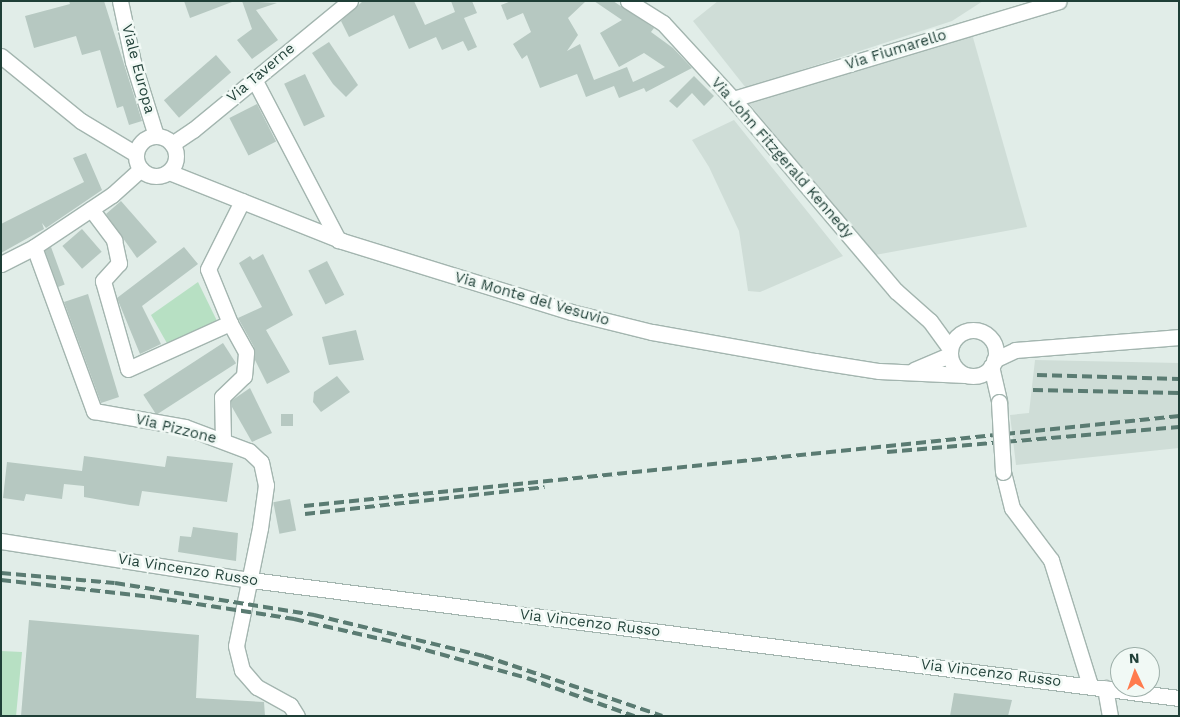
<!DOCTYPE html>
<html>
<head>
<meta charset="utf-8">
<style>
	body { margin:0 }
	#map { position:relative; width:1180px; height:717px; overflow:hidden; background:#e1ede8; font-family:"Work Sans",sans-serif }
	div>[style] { position:absolute }
	.built>* { inset:0; background:#cfddd7 }
	.green>* { inset:0; background:#b7e0c3 }
	.building>* { inset:0; background:#b6c8c1; transform-origin:0 0 }
	.roads { filter:drop-shadow(1px 0 #a3b5af) drop-shadow(-1px 0 #a3b5af) drop-shadow(0 1px #a3b5af) drop-shadow(0 -1px #a3b5af) }
	.minor>* { height:15px; margin:-7.5px; padding:0 7.5px; transform-origin:7.5px; border-radius:7.5px; background:#fff }
	.minor>.ring { margin:-7.5px; padding:0; box-sizing:content-box; background:none; border:15px solid #fff; border-radius:50% }
	.rail>* { height:4px; margin-top:-2px; transform-origin:0; background:repeating-linear-gradient(90deg,#5a7b72 0 10px,transparent 0 15px) }
	.bridges { filter:drop-shadow(1px 0 #a3b5af) drop-shadow(-1px 0 #a3b5af) drop-shadow(0 1px #a3b5af) drop-shadow(0 -1px #a3b5af) }
	.minor-bridge>* { height:15px; margin:-7.5px; padding:0 7.5px; transform-origin:7.5px; border-radius:7.5px; background:#fff }
	span { translate:-50% -50%; white-space:nowrap; text-align:center; line-height:1.15; -webkit-text-stroke:5px #f1f9f5; paint-order:stroke }
	.street-label { font-size:15px; color:#1f3f37 }
	.frame { position:absolute; inset:0; border:2px solid #1f3f37; pointer-events:none }
	.north { position:absolute; left:1110px; top:647px; width:50px; height:50px; box-sizing:border-box; background:#f1f9f5; border:1px solid #9dafa9; border-radius:50%; rotate:357deg; font-size:14px; font-weight:700; line-height:20px; text-align:center; color:#1f3f37 }
	.north::after { content:''; display:block; margin:auto; width:18px; height:22px; background:#ff7b4d; clip-path:polygon(50% 0,100% 100%,50% 72%,0 100%) }
</style>
</head>
<body>
<div id="map">
	<div class="built">
		<div style="clip-path:polygon(718px 1px,983px 1px,952px 21px,746px 88px,693px 21px)"></div>
		<div style="clip-path:polygon(972px 34px,1027px 227px,875px 255px,747px 101px)"></div>
		<div style="clip-path:polygon(734px 120px,843px 256px,760px 292px,748px 291px,739px 231px,709px 167px,692px 140px)"></div>
		<div style="clip-path:polygon(1035px 360px,1179px 363px,1179px 448px,1016px 465px,1010px 415px,1029px 413px)"></div>
	</div>
	<div class="green">
		<div style="clip-path:polygon(198px 282px,218px 323px,168px 345px,151px 315px)"></div>
		<div style="clip-path:polygon(1px 651px,22px 652px,16px 716px,1px 716px)"></div>
	</div>
	<div class="building">
		<div style="clip-path:polygon(69px 1px,104px 1px,142px 121px,129px 125px,123px 106px,117px 108px,100px 50px,82px 55px,76px 36px,34px 48px,25px 16px,70px 4px)"></div>
		<div style="clip-path:polygon(184px 1px,232px 1px,232px 2px,190px 18px)"></div>
		<div style="clip-path:polygon(242px 1px,277px 3px,256px 10px,278px 40px,252px 59px,237px 40px,252px 29px)"></div>
		<div style="clip-path:polygon(363px 1px,414px 1px,425px 25px,455px 12px,451px 1px,472px 1px,477px 13px,464px 18px,477px 47px,468px 51px,463px 41px,442px 50px,436px 37px,409px 49px,394px 15px,349px 37px,341px 21px)"></div>
		<div style="clip-path:polygon(511px 1px,586px 1px,568px 18px,578px 35px,567px 51px,580px 44px,594px 80px,627px 67px,633px 82px,665px 67px,644px 53px,619px 67px,600px 33px,622px 20px,594px 1px,613px 1px,654px 28px,651px 32px,673px 48px,692px 68px,646px 92px,644px 88px,619px 98px,614px 86px,586px 97px,577px 74px,540px 88px,527px 55px,522px 59px,513px 44px,531px 32px,523px 13px,507px 20px,501px 5px)"></div>
		<div style="clip-path:polygon(329px 42px,358px 85px,346px 97px,333px 84px,312px 53px)"></div>
		<div style="left:216px;top:55px;width:23px;height:69px;rotate:49deg"></div>
		<div style="left:305px;top:74px;width:47px;height:23px;rotate:65deg"></div>
		<div style="clip-path:polygon(694px 76px,714px 96px,704px 106px,692px 93px,677px 108px,669px 101px)"></div>
		<div style="left:257px;top:104px;width:42px;height:31px;rotate:63deg"></div>
		<div style="clip-path:polygon(86px 153px,102px 190px,46px 228px,42px 223px,44px 229px,1px 253px,1px 224px,84px 182px,73px 158px)"></div>
		<div style="clip-path:polygon(121px 201px,157px 242px,137px 258px,106px 214px)"></div>
		<div style="left:82px;top:229px;width:30px;height:26px;rotate:49deg"></div>
		<div style="left:51px;top:247px;width:40px;height:7px;rotate:70deg"></div>
		<div style="clip-path:polygon(184px 247px,198px 264px,142px 306px,161px 344px,140px 354px,117px 298px)"></div>
		<div style="clip-path:polygon(263px 254px,293px 315px,266px 330px,290px 372px,267px 384px,255px 360px,254px 347px,238px 318px,262px 307px,239px 263px,250px 256px,253px 260px)"></div>
		<div style="left:327px;top:261px;width:38px;height:21px;rotate:63deg"></div>
		<div style="clip-path:polygon(88px 294px,119px 397px,101px 403px,64px 302px)"></div>
		<div style="clip-path:polygon(356px 330px,364px 360px,329px 365px,322px 337px)"></div>
		<div style="left:223px;top:343px;width:24px;height:95px;rotate:57deg"></div>
		<div style="clip-path:polygon(337px 376px,350px 392px,321px 412px,313px 402px,314px 392px)"></div>
		<div style="clip-path:polygon(250px 388px,272px 433px,252px 442px,232px 407px,231px 401px)"></div>
		<div style="left:281px;top:414px;width:12px;height:12px"></div>
		<div style="clip-path:polygon(84px 456px,165px 467px,167px 456px,233px 463px,227px 502px,142px 491px,139px 506px,130px 505px,84px 497px,84px 486px,64px 484px,62px 499px,26px 494px,24px 501px,3px 498px,7px 462px,82px 471px)"></div>
		<div style="left:290px;top:499px;width:32px;height:17px;rotate:79deg"></div>
		<div style="clip-path:polygon(193px 527px,238px 533px,236px 561px,178px 552px,180px 536px,191px 537px)"></div>
		<div style="clip-path:polygon(29px 620px,199px 635px,196px 698px,264px 702px,265px 716px,21px 716px)"></div>
		<div style="clip-path:polygon(954px 693px,1012px 700px,1008px 716px,950px 716px)"></div>
	</div>
	<div class="roads">
		<div class="minor">
			<div style="left:120px;top:1px;width:62px;rotate:78deg"></div>
			<div style="left:133px;top:62px;width:77px;rotate:72.7deg"></div>
			<div style="left:628px;top:1px;width:41px;rotate:32.2deg"></div>
			<div style="left:663px;top:23px;width:103px;rotate:47.4deg"></div>
			<div style="left:733px;top:99px;width:252px;rotate:49.7deg"></div>
			<div style="left:896px;top:291px;width:45px;rotate:41.4deg"></div>
			<div style="left:930px;top:321px;width:34px;rotate:54deg"></div>
			<div style="left:1px;top:56px;width:103px;rotate:39.1deg"></div>
			<div style="left:81px;top:121px;width:64px;rotate:31deg"></div>
			<div style="left:254px;top:79px;width:182px;rotate:62.4deg"></div>
			<div style="left:733px;top:99px;width:340px;rotate:-16.7deg"></div>
			<div class="ring" style="left:136px;top:136px;width:25px;height:25px"></div>
			<div style="left:172px;top:144px;width:25px;rotate:-34deg"></div>
			<div style="left:193px;top:130px;width:203px;rotate:-39.4deg"></div>
			<div style="left:169px;top:172px;width:186px;rotate:21.7deg"></div>
			<div style="left:342px;top:241px;width:240px;rotate:17.2deg"></div>
			<div style="left:571px;top:312px;width:83px;rotate:13.9deg"></div>
			<div style="left:652px;top:332px;width:166px;rotate:10.1deg"></div>
			<div style="left:815px;top:361px;width:65px;rotate:8.9deg"></div>
			<div style="left:879px;top:371px;width:86px;rotate:2.7deg"></div>
			<div style="left:91px;top:209px;width:39px;rotate:53deg"></div>
			<div style="left:114px;top:240px;width:24px;rotate:78deg"></div>
			<div style="left:119px;top:263px;width:24px;rotate:132deg"></div>
			<div style="left:103px;top:281px;width:91px;rotate:74.1deg"></div>
			<div style="left:128px;top:369px;width:112px;rotate:-24.3deg"></div>
			<div style="left:230px;top:323px;width:58px;rotate:-112.2deg"></div>
			<div style="left:208px;top:269px;width:76px;rotate:-63.4deg"></div>
			<div style="left:34px;top:247px;width:175px;rotate:69.9deg"></div>
			<div style="left:94px;top:411px;width:92px;rotate:10deg"></div>
			<div style="left:185px;top:427px;width:68px;rotate:20.6deg"></div>
			<div style="left:249px;top:451px;width:16px;rotate:43deg"></div>
			<div style="left:261px;top:462px;width:24px;rotate:78deg"></div>
			<div style="left:266px;top:485px;width:43px;rotate:97.9deg"></div>
			<div style="left:260px;top:528px;width:120px;rotate:101.5deg"></div>
			<div style="left:236px;top:646px;width:25px;rotate:76deg"></div>
			<div style="left:242px;top:670px;width:23px;rotate:49deg"></div>
			<div style="left:257px;top:687px;width:38px;rotate:29deg"></div>
			<div style="left:290px;top:705px;width:13px;rotate:58deg"></div>
			<div style="left:1px;top:264px;width:37px;rotate:-27deg"></div>
			<div style="left:34px;top:247px;width:94px;rotate:-33.7deg"></div>
			<div style="left:112px;top:195px;width:39px;rotate:-42deg"></div>
			<div class="ring" style="left:950px;top:330px;width:31px;height:31px"></div>
			<div style="left:994px;top:360px;width:23px;rotate:-25deg"></div>
			<div style="left:1015px;top:350px;width:165px;rotate:-4.5deg"></div>
			<div style="left:991px;top:366px;width:37px;rotate:77deg"></div>
			<div style="left:914px;top:370px;width:39px;rotate:-23deg"></div>
			<div style="left:223px;top:440px;width:43px;rotate:-91.3deg"></div>
			<div style="left:222px;top:397px;width:30px;rotate:-44deg"></div>
			<div style="left:244px;top:376px;width:24px;rotate:-85deg"></div>
			<div style="left:246px;top:352px;width:33px;rotate:-119deg"></div>
			<div style="left:1003px;top:472px;width:37px;rotate:76deg"></div>
			<div style="left:1012px;top:508px;width:65px;rotate:53.1deg"></div>
			<div style="left:1051px;top:560px;width:131px;rotate:72.7deg"></div>
			<div style="left:1px;top:541px;width:253px;rotate:8.9deg"></div>
			<div style="left:251px;top:580px;width:935px;rotate:7.25deg"></div>
			<div style="left:1105px;top:688px;width:28px;rotate:80deg"></div>
		</div>
	</div>
	<div class="rail">
		<div style="left:1037px;top:375px;width:142px;rotate:1.6deg"></div>
		<div style="left:1033px;top:390px;width:146px;rotate:1.2deg"></div>
		<div style="left:887px;top:452px;width:293px;rotate:-4.9deg"></div>
		<div style="left:304px;top:506px;width:880px;rotate:-5.87deg"></div>
		<div style="left:305px;top:514px;width:241px;rotate:-6.4deg"></div>
		<div style="left:1px;top:573px;width:114px;rotate:5deg"></div>
		<div style="left:115px;top:583px;width:202px;rotate:9.1deg"></div>
		<div style="left:314px;top:615px;width:175px;rotate:13.6deg"></div>
		<div style="left:484px;top:656px;width:188px;rotate:18.6deg"></div>
		<div style="left:1px;top:580px;width:152px;rotate:6.4deg"></div>
		<div style="left:152px;top:597px;width:144px;rotate:8.8deg"></div>
		<div style="left:294px;top:619px;width:120px;rotate:13deg"></div>
		<div style="left:411px;top:646px;width:120px;rotate:15.4deg"></div>
		<div style="left:527px;top:678px;width:114px;rotate:19.6deg"></div>
	</div>
	<div class="bridges">
		<div class="minor-bridge">
			<div style="left:999px;top:402px;width:70px;rotate:86.7deg"></div>
		</div>
	</div>
	<div class="street-label">
		<span style="left:896px;top:50px;rotate:-17deg">Via Fiumarello</span>
		<span style="left:138px;top:69px;rotate:75deg">Viale Europa</span>
		<span style="left:261px;top:73px;rotate:-40deg">Via Taverne</span>
		<span style="left:782px;top:158px;rotate:49deg">Via John Fitzgerald Kennedy</span>
		<span style="left:532px;top:299px;rotate:16deg">Via Monte del Vesuvio</span>
		<span style="left:176px;top:429px;rotate:14deg">Via Pizzone</span>
		<span style="left:188px;top:570px;rotate:9deg">Via Vincenzo Russo</span>
		<span style="left:590px;top:623px;rotate:7deg">Via Vincenzo Russo</span>
		<span style="left:991px;top:673px;rotate:7deg">Via Vincenzo Russo</span>
	</div>
	<div class="frame"></div>
	<div class="north">N</div>
</div>
</body>
</html>
